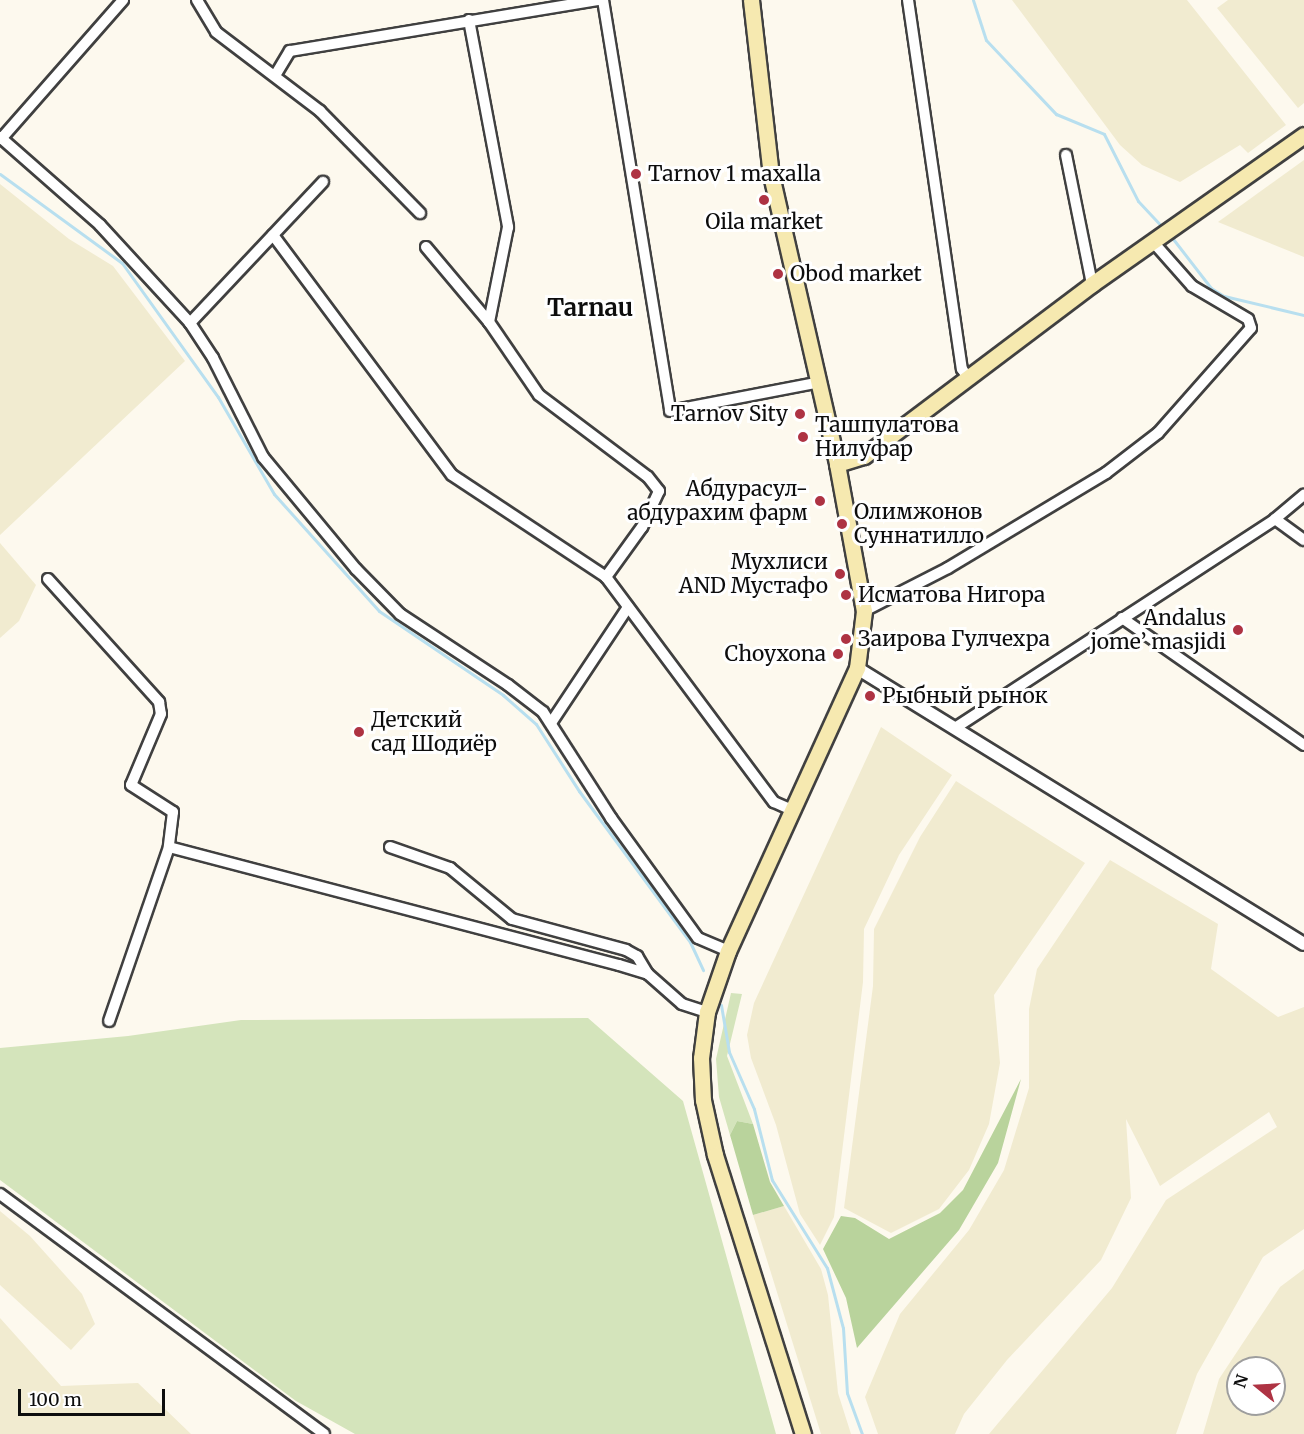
<!DOCTYPE html>
<html>
<head>
<meta charset="utf-8">
<style>
	body { margin:0 }
	#map { position:relative; width:1304px; height:1434px; overflow:hidden; background:#fdf9ee; font-family:Merriweather,serif }
	div>[style] { position:absolute }
	.farmland>* { inset:0; background:#f1ebd0 }
	.green>* { inset:0; background:#d4e4bb }
	.forest>* { inset:0; background:#b9d39c }
	.stream>* { height:3px; margin:-1.5px; padding:0 1.5px; transform-origin:1.5px; border-radius:1.5px; background:#b8dfef }
	.roads { filter:drop-shadow(2px 0 #404040) drop-shadow(-2px 0 #404040) drop-shadow(0 2px #404040) drop-shadow(0 -2px #404040) }
	.minor>* { height:10px; margin:-5px; padding:0 5px; transform-origin:5px; border-radius:5px; background:#fff }
	.tertiary>* { height:12px; margin:-6px; padding:0 6px; transform-origin:6px; border-radius:6px; background:#fff }
	.secondary>* { height:15px; margin:-7.5px; padding:0 7.5px; transform-origin:7.5px; border-radius:7.5px; background:#f6e9b0 }
	.dots>* { width:16px; height:16px; translate:-50% -50%; box-sizing:border-box; border:3px solid #fff; border-radius:50% }
	span { translate:-50% -50%; white-space:nowrap; text-align:center; line-height:1.15; -webkit-text-stroke:6px #fff; paint-order:stroke }
	.poi-label { font-size:21px; color:#0d0d0d }
	.left { translate:0 -50%; text-align:left }
	.right { translate:-100% -50%; text-align:right }
	.quarter-label { font-size:24px; color:#0d0d0d; font-weight:700 }
	.north { position:absolute; left:1226px; top:1356px; width:60px; height:60px; box-sizing:border-box; background:#fff; border:2px solid #9e9e9e; border-radius:50%; rotate:288deg; font-size:16px; font-weight:700; line-height:24px; text-align:center; color:#0d0d0d }
	.north::after { content:''; display:block; margin:auto; width:21px; height:27px; background:#ae3343; clip-path:polygon(50% 0,100% 100%,50% 72%,0 100%) }
	.scale { position:absolute; left:18px; top:1389px; width:147px; height:27px; box-sizing:border-box; border:3px solid #0d0d0d; border-top:0; padding-left:8px; font-size:18px; line-height:21px; white-space:nowrap; color:#0d0d0d; -webkit-text-stroke:4px #fff; paint-order:stroke }
</style>
</head>
<body>
<div id="map">
	<div class="farmland">
		<div style="clip-path:polygon(1012px 0,1187px 0,1286px 125px,1248px 153px,1240px 145px,1180px 182px,1142px 165px,1120px 145px)"></div>
		<div style="clip-path:polygon(1228px 0,1304px 0,1304px 103px,1298px 108px,1217px 8px)"></div>
		<div style="clip-path:polygon(1304px 160px,1304px 257px,1218px 222px)"></div>
		<div style="clip-path:polygon(0 184px,69px 239px,113px 266px,185px 361px,0 535px)"></div>
		<div style="clip-path:polygon(0 543px,36px 585px,19px 621px,0 638px)"></div>
		<div style="clip-path:polygon(881px 727px,952px 775px,899px 855px,864px 929px,863px 982px,834px 1217px,820px 1245px,800px 1214px,776px 1125px,751px 1058px,747px 1035px,754px 1003px)"></div>
		<div style="clip-path:polygon(956px 781px,1085px 863px,994px 995px,1000px 1063px,989px 1124px,969px 1170px,939px 1209px,891px 1233px,844px 1208px,873px 986px,874px 929px,920px 837px)"></div>
		<div style="clip-path:polygon(1110px 860px,1218px 924px,1211px 969px,1278px 1017px,1304px 1007px,1304px 1229px,1263px 1257px,1197px 1374px,1176px 1434px,989px 1434px,1112px 1288px,1166px 1200px,1277px 1127px,1269px 1112px,1160px 1186px,1126px 1119px,1131px 1198px,1101px 1260px,1007px 1360px,964px 1414px,955px 1434px,878px 1434px,865px 1397px,900px 1314px,969px 1230px,1004px 1170px,1029px 1088px,1029px 1009px,1037px 969px)"></div>
		<div style="clip-path:polygon(784px 1206px,821px 1269px,828px 1295px,838px 1393px,851px 1434px,821px 1434px,753px 1215px)"></div>
		<div style="clip-path:polygon(0 1211px,30px 1236px,82px 1294px,95px 1324px,71px 1350px,0 1285px)"></div>
		<div style="clip-path:polygon(evenodd,1304px 1269px,1304px 1434px,1203px 1434px,1219px 1379px,1280px 1287px,1304px 1269px,1238px 1368px,1274px 1368px,1274px 1404px,1238px 1404px,1238px 1368px)"></div>
		<div style="clip-path:polygon(0 1318px,61px 1386px,138px 1383px,191px 1434px,0 1434px)"></div>
	</div>
	<div class="green">
		<div style="clip-path:polygon(731px 993px,742px 994px,727px 1056px,753px 1124px,737px 1121px,730px 1135px,719px 1097px,716px 1059px)"></div>
		<div style="clip-path:polygon(588px 1018px,683px 1101px,776px 1434px,355px 1434px,296px 1401px,0 1180px,0 1048px,128px 1036px,241px 1020px)"></div>
	</div>
	<div class="forest">
		<div style="clip-path:polygon(1021px 1079px,998px 1163px,959px 1230px,857px 1348px,846px 1298px,823px 1249px,841px 1216px,855px 1218px,889px 1239px,940px 1213px,963px 1190px)"></div>
		<div style="clip-path:polygon(737px 1121px,753px 1124px,770px 1182px,784px 1206px,753px 1215px,730px 1135px)"></div>
	</div>
	<div class="stream">
		<div style="left:973px;top:0;width:42px;rotate:72deg"></div>
		<div style="left:986px;top:40px;width:102px;rotate:46.6deg"></div>
		<div style="left:1056px;top:114px;width:52px;rotate:22.6deg"></div>
		<div style="left:1104px;top:134px;width:75px;rotate:63.1deg"></div>
		<div style="left:1138px;top:201px;width:37px;rotate:47deg"></div>
		<div style="left:0;top:174px;width:151px;rotate:36.1deg"></div>
		<div style="left:122px;top:263px;width:165px;rotate:54.4deg"></div>
		<div style="left:218px;top:397px;width:112px;rotate:60deg"></div>
		<div style="left:274px;top:494px;width:157px;rotate:48.1deg"></div>
		<div style="left:379px;top:611px;width:150px;rotate:34.1deg"></div>
		<div style="left:503px;top:695px;width:44px;rotate:41.3deg"></div>
		<div style="left:536px;top:724px;width:80px;rotate:57.3deg"></div>
		<div style="left:579px;top:791px;width:187px;rotate:53.7deg"></div>
		<div style="left:690px;top:942px;width:31px;rotate:65deg"></div>
		<div style="left:1170px;top:235px;width:67px;rotate:52.3deg"></div>
		<div style="left:1211px;top:288px;width:15px;rotate:32deg"></div>
		<div style="left:1224px;top:296px;width:82px;rotate:13.4deg"></div>
		<div style="left:721px;top:1005px;width:48px;rotate:80.3deg"></div>
		<div style="left:729px;top:1052px;width:62px;rotate:66.3deg"></div>
		<div style="left:754px;top:1109px;width:73px;rotate:75.8deg"></div>
		<div style="left:772px;top:1180px;width:104px;rotate:58deg"></div>
		<div style="left:827px;top:1268px;width:62px;rotate:75.1deg"></div>
		<div style="left:843px;top:1328px;width:65px;rotate:86.5deg"></div>
		<div style="left:847px;top:1393px;width:44px;rotate:69.9deg"></div>
	</div>
	<div class="roads">
		<div class="minor">
			<div style="left:197px;top:0;width:37px;rotate:59deg"></div>
			<div style="left:216px;top:32px;width:131px;rotate:37.2deg"></div>
			<div style="left:320px;top:111px;width:143px;rotate:45.6deg"></div>
			<div style="left:603px;top:0;width:416px;rotate:80.7deg"></div>
			<div style="left:670px;top:411px;width:149px;rotate:-10.9deg"></div>
			<div style="left:908px;top:0;width:373px;rotate:81.7deg"></div>
			<div style="left:962px;top:369px;width:12px;rotate:55deg"></div>
			<div style="left:469px;top:20px;width:211px;rotate:79.3deg"></div>
			<div style="left:508px;top:227px;width:97px;rotate:101.3deg"></div>
			<div style="left:276px;top:74px;width:27px;rotate:-59deg"></div>
			<div style="left:290px;top:51px;width:313px;rotate:-9.4deg"></div>
			<div style="left:0;top:137px;width:133px;rotate:41.3deg"></div>
			<div style="left:100px;top:225px;width:133px;rotate:47.4deg"></div>
			<div style="left:190px;top:323px;width:42px;rotate:56.7deg"></div>
			<div style="left:213px;top:358px;width:111px;rotate:63.2deg"></div>
			<div style="left:263px;top:457px;width:146px;rotate:50.3deg"></div>
			<div style="left:356px;top:569px;width:63px;rotate:45.6deg"></div>
			<div style="left:400px;top:614px;width:129px;rotate:33.3deg"></div>
			<div style="left:508px;top:685px;width:44px;rotate:37.6deg"></div>
			<div style="left:543px;top:712px;width:126px;rotate:57.3deg"></div>
			<div style="left:611px;top:818px;width:148px;rotate:54.1deg"></div>
			<div style="left:698px;top:938px;width:33px;rotate:23deg"></div>
			<div style="left:1px;top:139px;width:185px;rotate:-48.7deg"></div>
			<div style="left:1066px;top:155px;width:132px;rotate:78.6deg"></div>
			<div style="left:273px;top:235px;width:299px;rotate:53.3deg"></div>
			<div style="left:452px;top:475px;width:185px;rotate:33.5deg"></div>
			<div style="left:606px;top:577px;width:281px;rotate:53.3deg"></div>
			<div style="left:774px;top:802px;width:20px;rotate:24deg"></div>
			<div style="left:426px;top:247px;width:98px;rotate:50deg"></div>
			<div style="left:489px;top:322px;width:88px;rotate:55.6deg"></div>
			<div style="left:539px;top:395px;width:136px;rotate:37deg"></div>
			<div style="left:648px;top:477px;width:18px;rotate:52deg"></div>
			<div style="left:659px;top:491px;width:40px;rotate:115deg"></div>
			<div style="left:642px;top:527px;width:62px;rotate:125.8deg"></div>
			<div style="left:190px;top:323px;width:194px;rotate:-46.7deg"></div>
			<div style="left:1275px;top:519px;width:36px;rotate:36deg"></div>
			<div style="left:48px;top:579px;width:166px;rotate:47.9deg"></div>
			<div style="left:159px;top:702px;width:12px;rotate:81deg"></div>
			<div style="left:161px;top:714px;width:77px;rotate:112.9deg"></div>
			<div style="left:131px;top:785px;width:50px;rotate:32.7deg"></div>
			<div style="left:173px;top:812px;width:35px;rotate:97deg"></div>
			<div style="left:169px;top:847px;width:184px;rotate:109deg"></div>
			<div style="left:864px;top:611px;width:94px;rotate:-27.1deg"></div>
			<div style="left:948px;top:568px;width:184px;rotate:-31deg"></div>
			<div style="left:1106px;top:473px;width:66px;rotate:-37.6deg"></div>
			<div style="left:1158px;top:433px;width:140px;rotate:-48.5deg"></div>
			<div style="left:1251px;top:328px;width:9px;rotate:-108deg"></div>
			<div style="left:1248px;top:319px;width:65px;rotate:-149.5deg"></div>
			<div style="left:1192px;top:286px;width:57px;rotate:-131.5deg"></div>
			<div style="left:1122px;top:618px;width:222px;rotate:34.9deg"></div>
			<div style="left:551px;top:723px;width:139px;rotate:-56.4deg"></div>
			<div style="left:955px;top:728px;width:382px;rotate:-33.1deg"></div>
			<div style="left:1275px;top:519px;width:38px;rotate:-40deg"></div>
			<div style="left:169px;top:847px;width:465px;rotate:14.7deg"></div>
			<div style="left:619px;top:965px;width:30px;rotate:17deg"></div>
			<div style="left:648px;top:974px;width:45px;rotate:41.4deg"></div>
			<div style="left:682px;top:1004px;width:26px;rotate:18deg"></div>
			<div style="left:390px;top:847px;width:64px;rotate:19.3deg"></div>
			<div style="left:450px;top:868px;width:80px;rotate:39.4deg"></div>
			<div style="left:512px;top:919px;width:118px;rotate:15.2deg"></div>
			<div style="left:626px;top:950px;width:13px;rotate:29deg"></div>
			<div style="left:637px;top:956px;width:21px;rotate:59deg"></div>
			<div style="left:0;top:1194px;width:403px;rotate:36.5deg"></div>
		</div>
		<div class="tertiary">
			<div style="left:857px;top:668px;width:525px;rotate:31.69deg"></div>
		</div>
		<div class="secondary">
			<div style="left:751px;top:0;width:176px;rotate:83.5deg"></div>
			<div style="left:771px;top:175px;width:296px;rotate:77.1deg"></div>
			<div style="left:837px;top:464px;width:149px;rotate:79.6deg"></div>
			<div style="left:864px;top:611px;width:57px;rotate:97deg"></div>
			<div style="left:857px;top:668px;width:311px;rotate:114.5deg"></div>
			<div style="left:728px;top:951px;width:65px;rotate:109deg"></div>
			<div style="left:707px;top:1012px;width:46px;rotate:97.4deg"></div>
			<div style="left:701px;top:1058px;width:42px;rotate:87.3deg"></div>
			<div style="left:703px;top:1100px;width:56px;rotate:77.7deg"></div>
			<div style="left:715px;top:1155px;width:293px;rotate:72.5deg"></div>
			<div style="left:837px;top:464px;width:28px;rotate:-17deg"></div>
			<div style="left:864px;top:456px;width:286px;rotate:-37deg"></div>
			<div style="left:1092px;top:284px;width:259px;rotate:-35.1deg"></div>
		</div>
	</div>
	<div class="dots">
		<div style="left:636px;top:174px;background:#ae3343"></div>
		<div style="left:764px;top:200px;background:#ae3343"></div>
		<div style="left:778px;top:274px;background:#ae3343"></div>
		<div style="left:800px;top:414px;background:#ae3343"></div>
		<div style="left:803px;top:437px;background:#ae3343"></div>
		<div style="left:820px;top:501px;background:#ae3343"></div>
		<div style="left:842px;top:524px;background:#ae3343"></div>
		<div style="left:840px;top:574px;background:#ae3343"></div>
		<div style="left:846px;top:595px;background:#ae3343"></div>
		<div style="left:1238px;top:630px;background:#ae3343"></div>
		<div style="left:846px;top:639px;background:#ae3343"></div>
		<div style="left:838px;top:654px;background:#ae3343"></div>
		<div style="left:870px;top:696px;background:#ae3343"></div>
		<div style="left:359px;top:732px;background:#ae3343"></div>
	</div>
	<div class="poi-label">
		<span class="left" style="left:648px;top:174px">Tarnov 1 maxalla</span>
		<span style="left:764px;top:222px">Oila market</span>
		<span class="left" style="left:790px;top:274px">Obod market</span>
		<span class="right" style="left:788px;top:414px">Tarnov Sity</span>
		<span class="left" style="left:815px;top:437px">Ташпулатова<br>Нилуфар</span>
		<span class="right" style="left:808px;top:501px">Абдурасул-<br>абдурахим фарм</span>
		<span class="left" style="left:854px;top:524px">Олимжонов<br>Суннатилло</span>
		<span class="right" style="left:828px;top:574px">Мухлиси<br>AND Мустафо</span>
		<span class="left" style="left:858px;top:595px">Исматова Нигора</span>
		<span class="right" style="left:1226px;top:630px">Andalus<br>jome’ masjidi</span>
		<span class="left" style="left:858px;top:639px">Заирова Гулчехра</span>
		<span class="right" style="left:826px;top:654px">Choyxona</span>
		<span class="left" style="left:882px;top:696px">Рыбный рынок</span>
		<span class="left" style="left:371px;top:732px">Детский<br>сад Шодиёр</span>
	</div>
	<div class="quarter-label">
		<span style="left:590px;top:308px">Tarnau</span>
	</div>
	<div class="north">N</div>
	<div class="scale">100 m</div>
</div>
</body>
</html>
